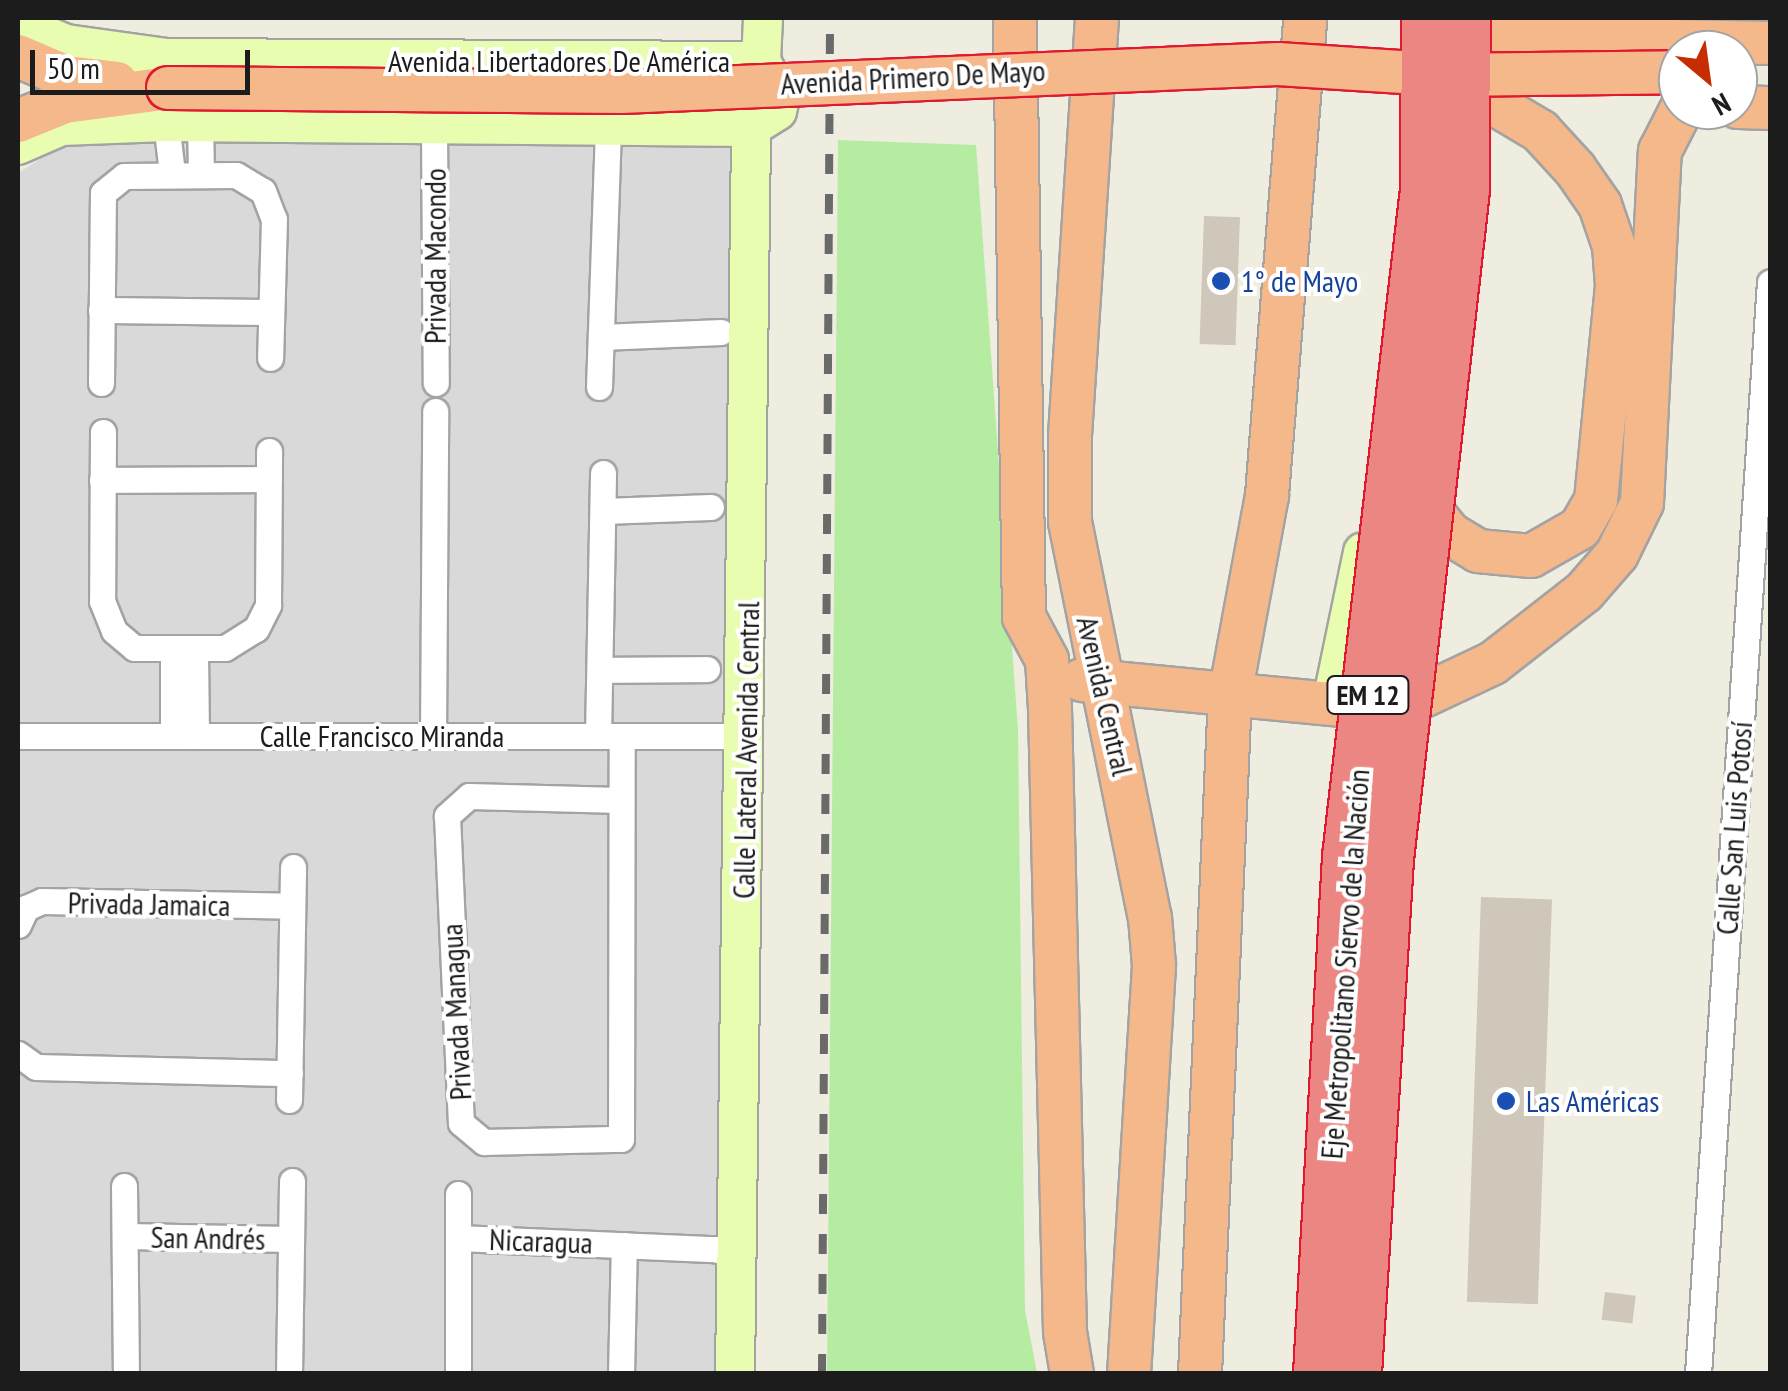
<!DOCTYPE html>
<html>
<head>
<meta charset="utf-8">
<style>
	body { margin:0 }
	#map { position:relative; width:1788px; height:1391px; overflow:hidden; background:#eeede0; font-family:"PT Sans Narrow",sans-serif }
	div>[style] { position:absolute }
	.residential>* { inset:0; background:#dad9d9 }
	.grass>* { inset:0; background:#b6eca2 }
	.building>* { inset:0; background:#cec7ba; transform-origin:0 0 }
	.roads { filter:drop-shadow(2px 0 #a3a3a3) drop-shadow(-2px 0 #a3a3a3) drop-shadow(0 2px #a3a3a3) drop-shadow(0 -2px #a3a3a3) }
	.minor>* { height:25px; margin:-12.5px; padding:0 12.5px; transform-origin:12.5px; border-radius:12.5px; background:#fff }
	.secondary>* { height:38px; margin:-19px; padding:0 19px; transform-origin:19px; border-radius:19px; background:#e8fdaf }
	.trunk>* { height:42px; margin:-21px; padding:0 21px; transform-origin:21px; border-radius:21px; background:#f5b88b }
	.rail>* { height:8px; margin-top:-4px; transform-origin:0; background:repeating-linear-gradient(90deg,#6a6a6a 0 20px,transparent 0 40px) }
	.bridges { filter:drop-shadow(2px 0 #e01931) drop-shadow(-2px 0 #e01931) drop-shadow(0 2px #e01931) drop-shadow(0 -2px #e01931) }
	.trunk-bridge>* { height:42px; margin:-21px; padding:0 21px; transform-origin:21px; border-radius:21px; background:#f5b88b }
	.motorway-bridge>* { height:48px; margin:-24px; padding:0 24px; transform-origin:24px; border-radius:24px; background:#eb8682 }
	.dots>* { width:28px; height:28px; translate:-50% -50%; box-sizing:border-box; border:5px solid #fff; border-radius:50% }
	span { translate:-50% -50%; white-space:nowrap; text-align:center; line-height:1.15; -webkit-text-stroke:8px #fff; paint-order:stroke }
	.shield-label span { padding:2px 8px; background:#fff; border:2px solid; border-radius:8px; -webkit-text-stroke-width:0 }
	.shield-label { font-size:28px; color:#1c1c1c; font-weight:700 }
	.street-label { font-size:30px; color:#1c1c1c }
	.transit-label { font-size:30px; color:#164399 }
	.left { translate:0 -50%; text-align:left }
	.frame { position:absolute; inset:0; border:20px solid #1c1c1c; pointer-events:none }
	.north { position:absolute; left:1658px; top:30px; width:100px; height:100px; box-sizing:border-box; background:#fff; border:2px solid #a4a4a4; border-radius:50%; rotate:151deg; font-size:28px; font-weight:700; line-height:40px; text-align:center; color:#1c1c1c }
	.north::after { content:''; display:block; margin:auto; width:35px; height:45px; background:#c72d00; clip-path:polygon(50% 0,100% 100%,50% 72%,0 100%) }
	.scale { position:absolute; left:30px; top:50px; width:220px; height:45px; box-sizing:border-box; border:5px solid #1c1c1c; border-top:0; padding-left:12px; font-size:30px; line-height:35px; white-space:nowrap; color:#1c1c1c; -webkit-text-stroke:8px #fff; paint-order:stroke }
</style>
</head>
<body>
<div id="map">
	<div class="residential">
		<div style="clip-path:polygon(67px 142px,730px 148px,716px 1373px,18px 1374px,18px 173px)"></div>
	</div>
	<div class="grass">
		<div style="clip-path:polygon(838px 140px,976px 145px,1018px 730px,1025px 1310px,1037px 1373px,827px 1374px)"></div>
	</div>
	<div class="building">
		<div style="left:1204px;top:216px;width:36px;height:128px;rotate:2deg"></div>
		<div style="left:1481px;top:897px;width:71px;height:405px;rotate:2deg"></div>
		<div style="left:1605px;top:1292px;width:31px;height:28px;rotate:7deg"></div>
	</div>
	<div class="roads">
		<div class="minor">
			<div style="left:200px;top:121px;width:52px;rotate:88.9deg"></div>
			<div style="left:166px;top:122px;width:51px;rotate:83.3deg"></div>
			<div style="left:434px;top:128px;width:255px;rotate:89.6deg"></div>
			<div style="left:101px;top:310px;width:170px;rotate:0.7deg"></div>
			<div style="left:601px;top:337px;width:120px;rotate:-2.4deg"></div>
			<div style="left:101px;top:383px;width:190px;rotate:-89.4deg"></div>
			<div style="left:103px;top:193px;width:27px;rotate:-39deg"></div>
			<div style="left:124px;top:176px;width:112px;rotate:-0.5deg"></div>
			<div style="left:236px;top:175px;width:31px;rotate:31deg"></div>
			<div style="left:263px;top:191px;width:30px;rotate:69deg"></div>
			<div style="left:274px;top:219px;width:139px;rotate:91.6deg"></div>
			<div style="left:599px;top:387px;width:257px;rotate:-88deg"></div>
			<div style="left:103px;top:432px;width:169px;rotate:90.3deg"></div>
			<div style="left:102px;top:601px;width:32px;rotate:68deg"></div>
			<div style="left:114px;top:631px;width:26px;rotate:40deg"></div>
			<div style="left:134px;top:648px;width:91px"></div>
			<div style="left:225px;top:648px;width:36px;rotate:-32deg"></div>
			<div style="left:256px;top:629px;width:27px;rotate:-63deg"></div>
			<div style="left:268px;top:605px;width:154px;rotate:-89.6deg"></div>
			<div style="left:102px;top:480px;width:167px;rotate:-0.3deg"></div>
			<div style="left:603px;top:511px;width:108px;rotate:-2.1deg"></div>
			<div style="left:195px;top:652px;width:84px;rotate:89.3deg"></div>
			<div style="left:601px;top:670px;width:106px;rotate:-0.5deg"></div>
			<div style="left:18px;top:736px;width:729px"></div>
			<div style="left:173px;top:736px;width:84px;rotate:-90deg"></div>
			<div style="left:433px;top:736px;width:325px;rotate:-89.6deg"></div>
			<div style="left:598px;top:736px;width:263px;rotate:-88.9deg"></div>
			<div style="left:620px;top:800px;width:151px;rotate:-178.5deg"></div>
			<div style="left:469px;top:796px;width:30px;rotate:138deg"></div>
			<div style="left:447px;top:816px;width:307px;rotate:87.4deg"></div>
			<div style="left:461px;top:1123px;width:30px;rotate:40deg"></div>
			<div style="left:484px;top:1142px;width:137px;rotate:-1.3deg"></div>
			<div style="left:621px;top:1139px;width:403px;rotate:-89.9deg"></div>
			<div style="left:18px;top:925px;width:19px;rotate:-65deg"></div>
			<div style="left:26px;top:908px;width:17px;rotate:-24deg"></div>
			<div style="left:42px;top:901px;width:250px;rotate:1.1deg"></div>
			<div style="left:18px;top:1054px;width:22px;rotate:36deg"></div>
			<div style="left:36px;top:1067px;width:254px;rotate:1.4deg"></div>
			<div style="left:289px;top:1100px;width:233px;rotate:-89deg"></div>
			<div style="left:124px;top:1186px;width:188px;rotate:89.4deg"></div>
			<div style="left:458px;top:1194px;width:180px;rotate:90deg"></div>
			<div style="left:126px;top:1236px;width:165px;rotate:1deg"></div>
			<div style="left:458px;top:1238px;width:257px;rotate:2.5deg"></div>
			<div style="left:715px;top:1249px;width:24px;rotate:17deg"></div>
			<div style="left:289px;top:1374px;width:193px;rotate:-89.1deg"></div>
			<div style="left:621px;top:1374px;width:129px;rotate:-88.7deg"></div>
			<div style="left:1698px;top:1374px;width:1094px;rotate:-86.23deg"></div>
		</div>
		<div class="secondary">
			<div style="left:18px;top:24px;width:52px;rotate:22.6deg"></div>
			<div style="left:66px;top:44px;width:100px;rotate:8deg"></div>
			<div style="left:165px;top:58px;width:596px;rotate:0.29deg"></div>
			<div style="left:761px;top:61px;width:42px;rotate:62.8deg"></div>
			<div style="left:780px;top:98px;width:13px;rotate:103deg"></div>
			<div style="left:777px;top:111px;width:31px;rotate:148deg"></div>
			<div style="left:751px;top:127px;width:585px;rotate:-179.51deg"></div>
			<div style="left:166px;top:122px;width:105px;rotate:177.8deg"></div>
			<div style="left:61px;top:126px;width:47px;rotate:156.2deg"></div>
			<div style="left:761px;top:61px;width:43px;rotate:-87.3deg"></div>
			<div style="left:1332px;top:702px;width:153px;rotate:-78.3deg"></div>
			<div style="left:735px;top:1374px;width:1247px;rotate:-89.26deg"></div>
		</div>
		<div class="trunk">
			<div style="left:1015px;top:18px;width:599px;rotate:89.14deg"></div>
			<div style="left:1024px;top:617px;width:49px;rotate:61.9deg"></div>
			<div style="left:1047px;top:660px;width:49px;rotate:86.5deg"></div>
			<div style="left:1050px;top:709px;width:623px;rotate:88.62deg"></div>
			<div style="left:1065px;top:1332px;width:43px;rotate:80.5deg"></div>
			<div style="left:1097px;top:18px;width:416px;rotate:93.7deg"></div>
			<div style="left:1070px;top:433px;width:89px;rotate:90deg"></div>
			<div style="left:1070px;top:522px;width:403px;rotate:78.6deg"></div>
			<div style="left:1150px;top:917px;width:49px;rotate:85.3deg"></div>
			<div style="left:1154px;top:966px;width:409px;rotate:93.5deg"></div>
			<div style="left:1434px;top:25px;width:50px;rotate:13.8deg"></div>
			<div style="left:1483px;top:37px;width:287px;rotate:1.2deg"></div>
			<div style="left:18px;top:56px;width:53px;rotate:23.2deg"></div>
			<div style="left:67px;top:77px;width:50px;rotate:6.8deg"></div>
			<div style="left:1738px;top:107px;width:32px;rotate:2deg"></div>
			<div style="left:18px;top:121px;width:51px;rotate:-22deg"></div>
			<div style="left:65px;top:102px;width:104px;rotate:-7.7deg"></div>
			<div style="left:1415px;top:491px;width:55px;rotate:50.9deg"></div>
			<div style="left:1450px;top:534px;width:33px;rotate:31deg"></div>
			<div style="left:1478px;top:551px;width:53px;rotate:5.4deg"></div>
			<div style="left:1531px;top:556px;width:56px;rotate:-29.7deg"></div>
			<div style="left:1580px;top:528px;width:32px;rotate:-60deg"></div>
			<div style="left:1596px;top:500px;width:215px;rotate:-84.4deg"></div>
			<div style="left:1617px;top:286px;width:40px;rotate:-94.3deg"></div>
			<div style="left:1614px;top:246px;width:43px;rotate:-108.9deg"></div>
			<div style="left:1600px;top:205px;width:44px;rotate:-124.8deg"></div>
			<div style="left:1575px;top:169px;width:52px;rotate:-132.6deg"></div>
			<div style="left:1540px;top:131px;width:109px;rotate:-149.2deg"></div>
			<div style="left:1082px;top:680px;width:293px;rotate:5.5deg"></div>
			<div style="left:1374px;top:708px;width:32px;rotate:-7deg"></div>
			<div style="left:1406px;top:704px;width:96px;rotate:-25.2deg"></div>
			<div style="left:1493px;top:663px;width:115px;rotate:-38deg"></div>
			<div style="left:1584px;top:592px;width:50px;rotate:-49deg"></div>
			<div style="left:1617px;top:554px;width:57px;rotate:-63.9deg"></div>
			<div style="left:1642px;top:503px;width:352px;rotate:-87.1deg"></div>
			<div style="left:1660px;top:151px;width:46px;rotate:-62.9deg"></div>
			<div style="left:1200px;top:1374px;width:680px;rotate:-87.47deg"></div>
			<div style="left:1230px;top:695px;width:203px;rotate:-79.5deg"></div>
			<div style="left:1267px;top:495px;width:479px;rotate:-85.4deg"></div>
		</div>
	</div>
	<div class="rail">
		<div style="left:822px;top:1374px;width:1356px;rotate:-89.66deg"></div>
	</div>
	<div class="bridges">
		<div class="trunk-bridge">
			<div style="left:168px;top:88px;width:453px;rotate:0.5deg"></div>
			<div style="left:621px;top:92px;width:658px;rotate:-2.44deg"></div>
			<div style="left:1278px;top:64px;width:168px;rotate:3.7deg"></div>
			<div style="left:1446px;top:75px;width:232px;rotate:-0.7deg"></div>
		</div>
		<div class="motorway-bridge">
			<div style="left:1318px;top:1374px;width:518px;rotate:-86.79deg"></div>
			<div style="left:1347px;top:857px;width:672px;rotate:-83.33deg"></div>
			<div style="left:1425px;top:190px;width:172px;rotate:-89.7deg"></div>
			<div style="left:1357px;top:1374px;width:516px;rotate:-86.44deg"></div>
			<div style="left:1389px;top:859px;width:673px;rotate:-83.52deg"></div>
			<div style="left:1465px;top:190px;width:172px;rotate:-89.7deg"></div>
		</div>
	</div>
	<div class="dots">
		<div style="left:1221px;top:281px;background:#1a4fb4"></div>
		<div style="left:1506px;top:1101px;background:#1a4fb4"></div>
	</div>
	<div class="shield-label">
		<span style="left:1368px;top:695px">EM 12</span>
	</div>
	<div class="street-label">
		<span style="left:559px;top:61px">Avenida Libertadores De América</span>
		<span style="left:913px;top:77px;rotate:-3deg">Avenida Primero De Mayo</span>
		<span style="left:435px;top:256px;rotate:-90deg">Privada Macondo</span>
		<span style="left:1105px;top:696px;rotate:77deg">Avenida Central</span>
		<span style="left:382px;top:736px">Calle Francisco Miranda</span>
		<span style="left:746px;top:750px;rotate:-89deg">Calle Lateral Avenida Central</span>
		<span style="left:1734px;top:828px;rotate:-86deg">Calle San Luis Potosí</span>
		<span style="left:149px;top:904px;rotate:1deg">Privada Jamaica</span>
		<span style="left:1345px;top:964px;rotate:-86deg">Eje Metropolitano Siervo de la Nación</span>
		<span style="left:456px;top:1012px;rotate:-93deg">Privada Managua</span>
		<span style="left:208px;top:1238px;rotate:1deg">San Andrés</span>
		<span style="left:541px;top:1241px;rotate:2deg">Nicaragua</span>
	</div>
	<div class="transit-label">
		<span class="left" style="left:1241px;top:281px">1° de Mayo</span>
		<span class="left" style="left:1526px;top:1101px">Las Américas</span>
	</div>
	<div class="frame"></div>
	<div class="north">N</div>
	<div class="scale">50 m</div>
</div>
</body>
</html>
